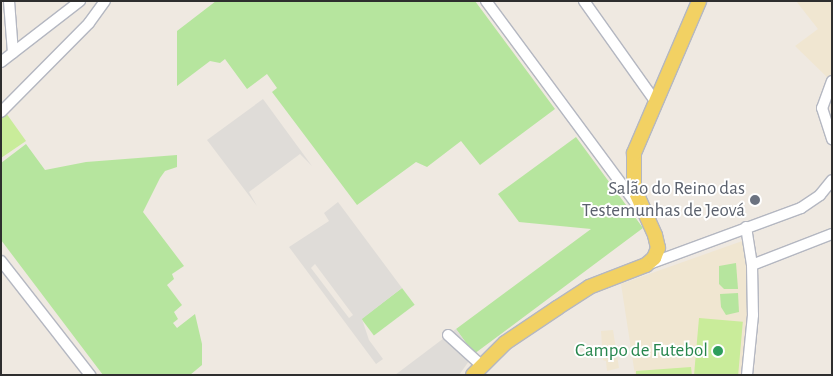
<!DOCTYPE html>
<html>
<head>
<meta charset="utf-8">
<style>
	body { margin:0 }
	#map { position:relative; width:833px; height:376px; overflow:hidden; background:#efe9e1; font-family:"Alegreya Sans",sans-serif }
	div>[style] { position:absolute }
	.education>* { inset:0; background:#f0e6d1 }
	.green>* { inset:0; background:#b6e59e; transform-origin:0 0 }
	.pitch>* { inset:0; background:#c9ec9a; transform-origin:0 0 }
	.plaza>* { inset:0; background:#dfdcd8 }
	.roads { filter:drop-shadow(1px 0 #b4b7c1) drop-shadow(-1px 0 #b4b7c1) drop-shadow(0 1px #b4b7c1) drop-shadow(0 -1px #b4b7c1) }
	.minor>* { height:10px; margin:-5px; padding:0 5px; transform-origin:5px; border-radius:5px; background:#fff }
	.major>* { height:14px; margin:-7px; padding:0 7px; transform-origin:7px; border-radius:7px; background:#f2d163 }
	.dots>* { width:14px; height:14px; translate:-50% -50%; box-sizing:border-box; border:2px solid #fff; border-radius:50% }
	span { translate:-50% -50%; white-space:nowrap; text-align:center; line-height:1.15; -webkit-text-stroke:4px #fff; paint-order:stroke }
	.worship-label { font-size:19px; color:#5b616d }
	.right { translate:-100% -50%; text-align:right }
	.leisure-label { font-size:19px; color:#27864d }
	.frame { position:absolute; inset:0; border:2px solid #2e2e2e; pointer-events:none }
</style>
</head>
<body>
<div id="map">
	<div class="education">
		<div style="clip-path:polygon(796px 1px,832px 1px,831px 81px,795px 46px,818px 29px)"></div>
		<div style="clip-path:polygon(745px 240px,750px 312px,743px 375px,635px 375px,621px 284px)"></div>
		<div style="clip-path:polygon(613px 330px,619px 368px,607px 371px,606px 361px,603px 360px,601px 331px)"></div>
	</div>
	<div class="green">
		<div style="clip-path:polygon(216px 1px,475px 1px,555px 109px,480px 165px,461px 141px,427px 167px,416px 162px,357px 205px,272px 92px,277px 88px,267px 74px,247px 89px,225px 59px,220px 63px,210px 61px,177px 86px,177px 31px)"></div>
		<div style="clip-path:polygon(576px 137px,643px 228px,474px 354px,456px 329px,591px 229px,519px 222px,498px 194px)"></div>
		<div style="clip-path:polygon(26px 144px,45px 170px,86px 162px,177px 155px,177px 167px,165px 171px,160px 178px,143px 212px,184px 266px,172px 274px,174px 279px,167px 285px,182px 305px,174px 312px,178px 319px,173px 323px,177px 328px,195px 314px,202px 344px,202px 365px,190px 375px,103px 375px,1px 240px,1px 163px)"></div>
		<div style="clip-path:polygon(736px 263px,738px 289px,724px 289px,719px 284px,719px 266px)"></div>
		<div style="left:402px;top:288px;width:21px;height:51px;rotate:53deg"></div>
		<div style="clip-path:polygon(738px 293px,739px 312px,726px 315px,721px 307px,720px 294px)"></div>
	</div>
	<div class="pitch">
		<div style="clip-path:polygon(1px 106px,26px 141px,1px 158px)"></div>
		<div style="left:699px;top:318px;width:44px;height:57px;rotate:5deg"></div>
		<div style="clip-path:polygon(691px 367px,692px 375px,636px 375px,636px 371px)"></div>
	</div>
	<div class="plaza">
		<div style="clip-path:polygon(263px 99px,312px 166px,300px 154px,249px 192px,257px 206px,207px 140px)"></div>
		<div style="clip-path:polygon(evenodd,338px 202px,402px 288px,362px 319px,369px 340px,383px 359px,376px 364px,289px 247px,329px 221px,324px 213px,338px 202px,315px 264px,353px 315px,349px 318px,311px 268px,315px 264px)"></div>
		<div style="clip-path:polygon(456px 329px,474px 354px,459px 375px,395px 375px)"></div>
	</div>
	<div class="roads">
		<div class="minor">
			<div style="left:9px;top:1px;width:52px;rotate:85.6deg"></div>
			<div style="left:486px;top:1px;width:252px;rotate:53.5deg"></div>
			<div style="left:584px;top:1px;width:123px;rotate:54.6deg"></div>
			<div style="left:1px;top:62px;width:100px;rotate:-37.7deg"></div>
			<div style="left:832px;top:81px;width:29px;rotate:110deg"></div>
			<div style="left:822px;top:108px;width:33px;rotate:72deg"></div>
			<div style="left:1px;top:112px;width:125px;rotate:-45.3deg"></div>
			<div style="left:89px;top:23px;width:27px;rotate:-54deg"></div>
			<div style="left:746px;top:227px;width:38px;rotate:81deg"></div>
			<div style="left:752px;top:265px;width:50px;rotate:88.9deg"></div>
			<div style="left:753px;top:315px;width:60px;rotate:95.7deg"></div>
			<div style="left:1px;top:261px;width:145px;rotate:52deg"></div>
			<div style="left:649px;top:264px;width:162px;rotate:-20.2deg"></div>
			<div style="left:801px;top:208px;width:23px;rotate:-34deg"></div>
			<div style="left:820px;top:195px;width:19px;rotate:-51deg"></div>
			<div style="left:752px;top:265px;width:86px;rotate:-21.2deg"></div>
			<div style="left:448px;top:335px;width:45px;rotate:42.3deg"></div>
		</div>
		<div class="major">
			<div style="left:473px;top:375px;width:45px;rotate:-45deg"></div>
			<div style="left:505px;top:343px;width:63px;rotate:-33.9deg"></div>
			<div style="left:557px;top:308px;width:38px;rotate:-33deg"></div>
			<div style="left:589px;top:287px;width:61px;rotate:-21.1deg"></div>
			<div style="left:646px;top:265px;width:11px;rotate:-41deg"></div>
			<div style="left:654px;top:258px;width:11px;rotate:-68deg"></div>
			<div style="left:658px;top:248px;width:13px;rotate:-103deg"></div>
			<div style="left:655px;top:235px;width:51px;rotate:-114.1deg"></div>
			<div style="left:634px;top:188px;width:35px;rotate:-90deg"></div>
			<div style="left:634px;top:153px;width:165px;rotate:-66.8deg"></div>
		</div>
	</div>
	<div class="dots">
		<div style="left:755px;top:200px;background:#6b7280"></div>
		<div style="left:718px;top:351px;background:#2e9e5b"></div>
	</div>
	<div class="worship-label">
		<span class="right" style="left:745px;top:200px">Salão do Reino das<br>Testemunhas de Jeová</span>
	</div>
	<div class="leisure-label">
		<span class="right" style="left:708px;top:351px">Campo de Futebol</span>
	</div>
	<div class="frame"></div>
</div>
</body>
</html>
